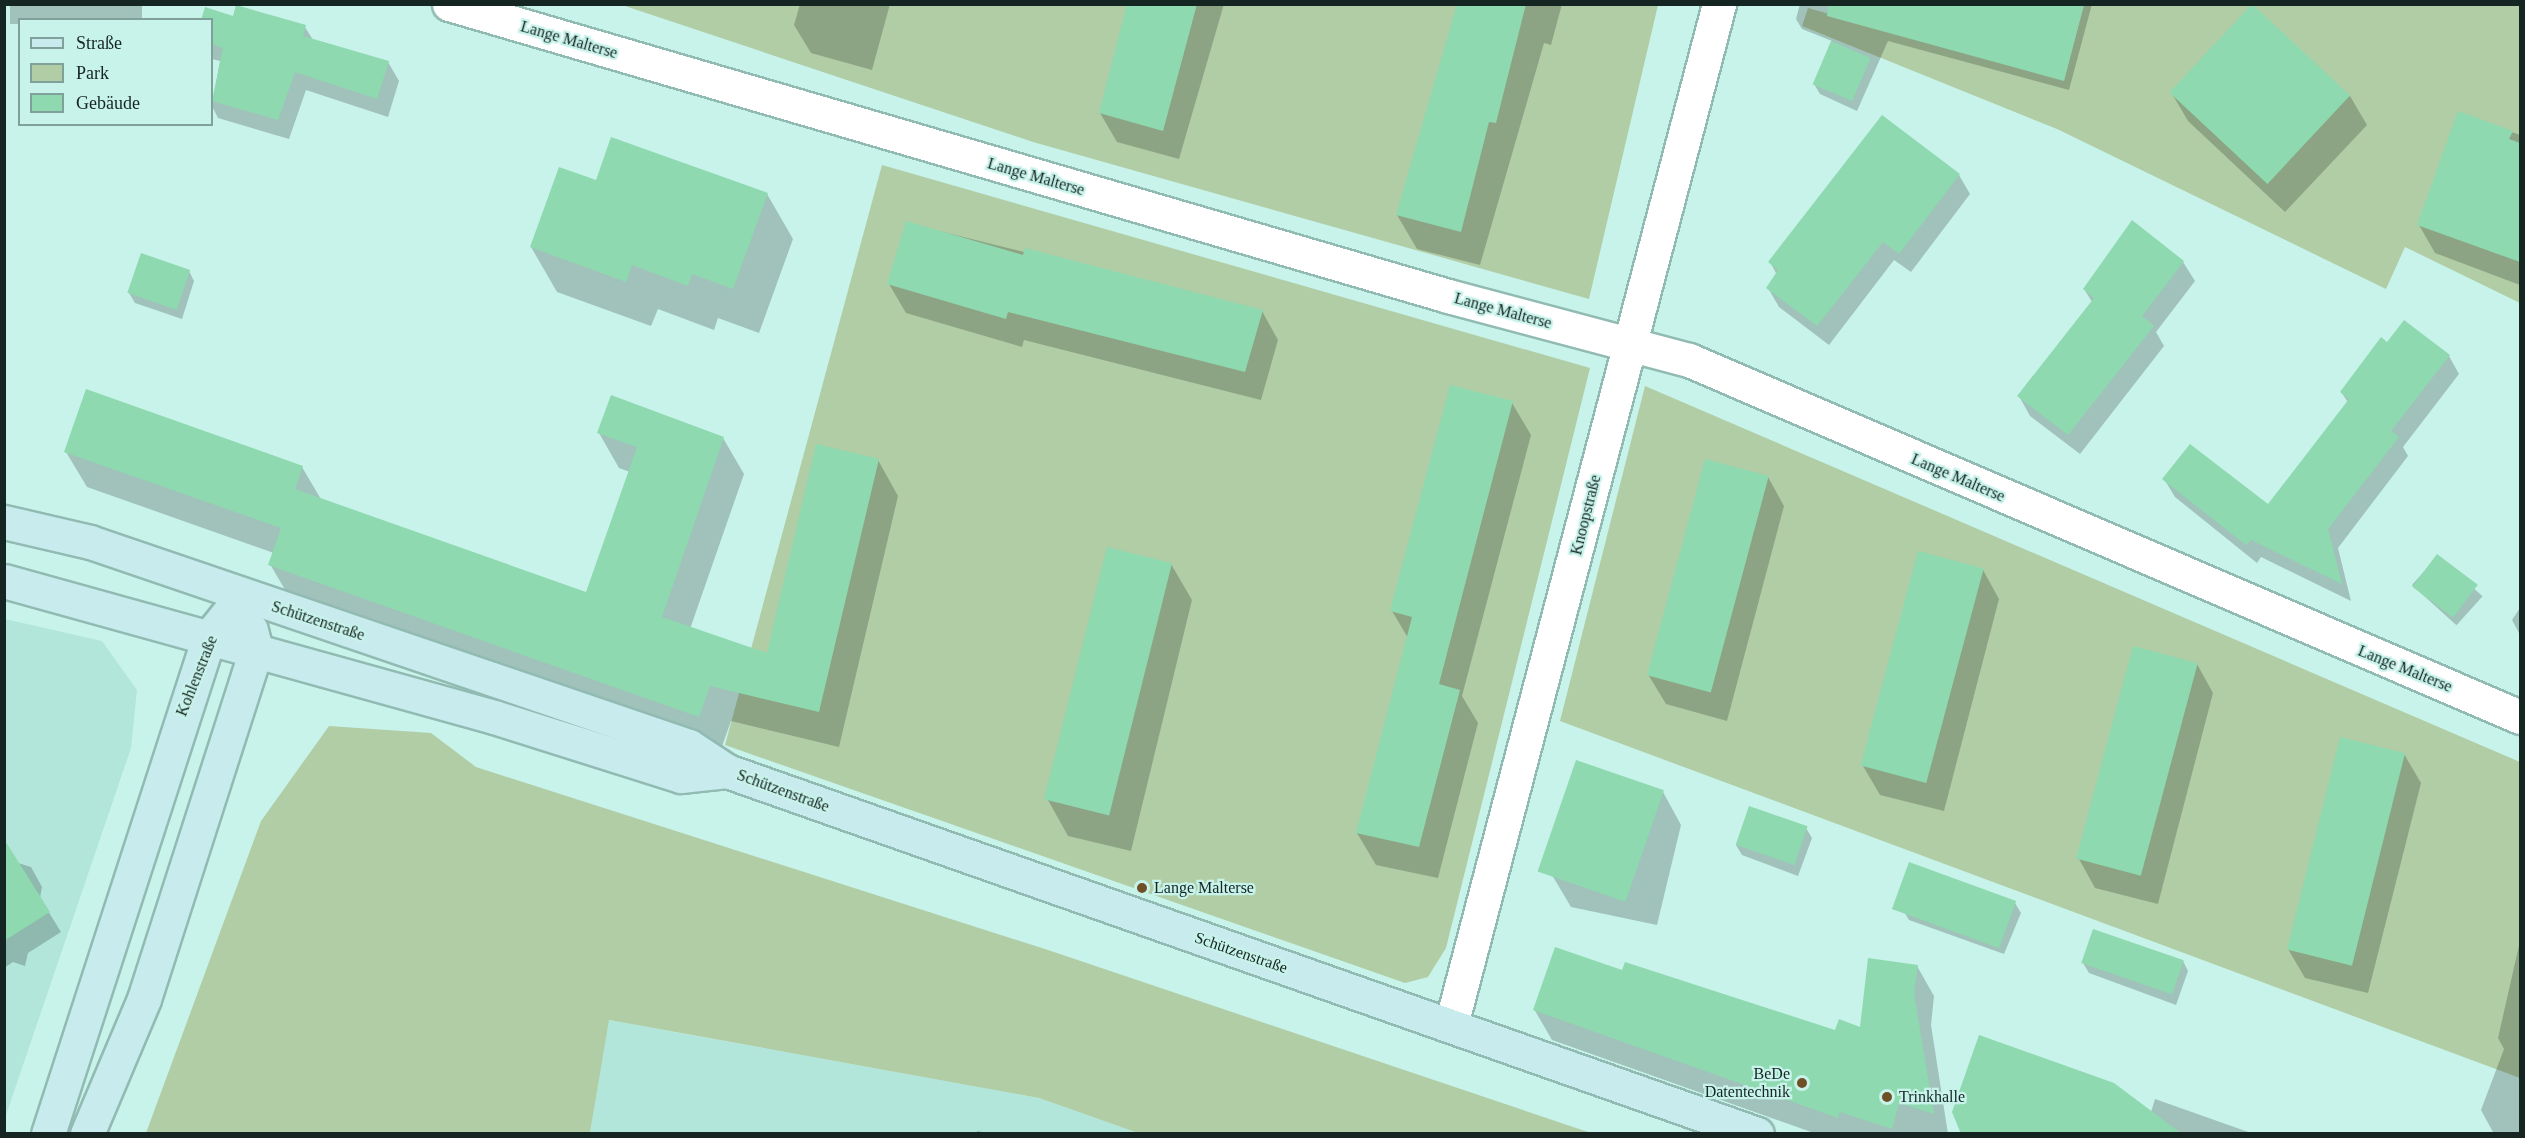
<!DOCTYPE html>
<html>
<head>
<meta charset="utf-8">
<style>
	body { margin:0 }
	#map { position:relative; width:2525px; height:1138px; overflow:hidden; background:#c8f3ea; font-family:"Times New Roman",serif }
	div>[style] { position:absolute }
	.built>* { inset:0; background:#b3e6db }
	.green>* { inset:0; background:#b0cda6 }
	.shadow>* { inset:0; background:#0003; transform-origin:0 0 }
	.building>* { inset:0; background:#8ed9af; transform-origin:0 0 }
	.roads { filter:drop-shadow(2px 0 #91bbb2) drop-shadow(-2px 0 #91bbb2) drop-shadow(0 2px #91bbb2) drop-shadow(0 -2px #91bbb2) }
	.street>* { height:33px; margin:-16.5px; padding:0 16.5px; transform-origin:16.5px; border-radius:16.5px; background:#fff }
	.secondary>* { height:33px; margin:-16.5px; padding:0 16.5px; transform-origin:16.5px; border-radius:16.5px; background:#c8ebee }
	.dots>* { width:16px; height:16px; translate:-50% -50%; box-sizing:border-box; border:3px solid #c8f3ea; border-radius:50% }
	span { translate:-50% -50%; white-space:nowrap; text-align:center; line-height:1.15; -webkit-text-stroke:4.5px #c8f3ea; paint-order:stroke }
	.street-label { font-size:16px; color:#152522 }
	.poi-label { font-size:16px; color:#152522 }
	.left { translate:0 -50%; text-align:left }
	.right { translate:-100% -50%; text-align:right }
	.frame { position:absolute; inset:0; border:6px solid #152522; pointer-events:none }
	.legend { position:absolute; left:18px; top:18px; width:195px; height:108px; box-sizing:border-box; background:#c8f3ea; border:2px solid #80a19a; margin:0; padding:8px 10px; list-style:none; font-size:18px; color:#152522 }
	.legend li { display:flex; align-items:center; gap:12px; height:30px }
	.legend b { width:30px; border:2px solid #80a19a }
</style>
</head>
<body>
<div id="map">
	<div class="built">
		<div style="clip-path:polygon(5px 619px,102px 641px,137px 690px,131px 748px,5px 1118px)"></div>
		<div style="clip-path:polygon(608px 1020px,1039px 1098px,1138px 1133px,590px 1134px)"></div>
	</div>
	<div class="green">
		<div style="clip-path:polygon(622px 5px,1658px 5px,1589px 299px,1033px 142px)"></div>
		<div style="clip-path:polygon(2084px 5px,2520px 5px,2520px 303px,2405px 247px,2386px 289px,2057px 129px,1802px 26px,1808px 8px,2064px 80px)"></div>
		<div style="clip-path:polygon(882px 165px,1590px 368px,1446px 948px,1428px 977px,1405px 983px,725px 745px)"></div>
		<div style="clip-path:polygon(1645px 386px,2520px 762px,2520px 1078px,1560px 721px)"></div>
		<div style="clip-path:polygon(329px 726px,431px 733px,476px 767px,1048px 950px,1591px 1133px,1138px 1133px,1039px 1098px,609px 1020px,590px 1133px,146px 1133px,261px 821px)"></div>
	</div>
	<div class="shadow">
		<div style="left:10px;top:4px;width:132px;height:20px"></div>
		<div style="clip-path:polygon(800px 4px,890px 4px,872px 70px,811px 53px,794px 25px)"></div>
		<div style="clip-path:polygon(1129px 4px,1224px 4px,1179px 159px,1117px 142px,1100px 113px)"></div>
		<div style="clip-path:polygon(1458px 4px,1562px 4px,1551px 45px,1544px 43px,1480px 265px,1417px 249px,1397px 215px)"></div>
		<div style="clip-path:polygon(1800px 4px,2092px 4px,2069px 90px,1888px 41px,1857px 111px,1820px 94px,1814px 84px,1832px 41px,1802px 29px,1796px 19px)"></div>
		<div style="clip-path:polygon(212px 20px,305px 27px,313px 40px,388px 62px,399px 81px,388px 117px,306px 90px,289px 139px,218px 118px,212px 106px,220px 61px,212px 59px)"></div>
		<div style="clip-path:polygon(2171px 92px,2350px 96px,2367px 125px,2285px 212px,2188px 121px)"></div>
		<div style="clip-path:polygon(2459px 113px,2520px 135px,2520px 285px,2435px 253px,2419px 225px)"></div>
		<div style="clip-path:polygon(1959px 175px,1970px 194px,1911px 272px,1894px 260px,1829px 345px,1779px 307px,1768px 288px,1777px 275px,1770px 262px)"></div>
		<div style="clip-path:polygon(597px 182px,767px 194px,793px 239px,759px 333px,718px 318px,714px 330px,658px 309px,651px 326px,557px 292px,531px 247px)"></div>
		<div style="clip-path:polygon(907px 223px,1262px 311px,1278px 340px,1261px 400px,1024px 340px,1022px 347px,906px 313px,889px 284px)"></div>
		<div style="clip-path:polygon(2183px 262px,2195px 281px,2156px 332px,2164px 346px,2080px 454px,2030px 416px,2019px 396px,2092px 302px,2084px 289px)"></div>
		<div style="clip-path:polygon(189px 271px,194px 281px,182px 319px,135px 303px,129px 293px)"></div>
		<div style="clip-path:polygon(2449px 356px,2459px 374px,2403px 447px,2408px 456px,2338px 548px,2351px 601px,2261px 557px,2257px 563px,2175px 497px,2164px 479px,2268px 506px,2348px 402px,2341px 392px)"></div>
		<div style="clip-path:polygon(1512px 403px,1531px 435px,1462px 696px,1478px 723px,1438px 878px,1376px 865px,1357px 833px,1408px 638px,1392px 611px)"></div>
		<div style="clip-path:polygon(599px 433px,723px 438px,744px 474px,690px 629px,768px 655px,878px 460px,898px 496px,839px 747px,731px 721px,720px 752px,291px 600px,270px 564px,274px 553px,87px 487px,66px 452px,302px 467px,322px 501px,587px 594px,630px 472px,619px 468px)"></div>
		<div style="clip-path:polygon(1768px 477px,1784px 506px,1727px 721px,1666px 704px,1649px 676px)"></div>
		<div style="left:2438px;top:556px;width:60px;height:39px;rotate:42deg"></div>
		<div style="clip-path:polygon(1171px 564px,1192px 600px,1131px 851px,1068px 836px,1048px 800px)"></div>
		<div style="clip-path:polygon(1983px 570px,1999px 599px,1944px 811px,1880px 795px,1863px 766px)"></div>
		<div style="clip-path:polygon(2520px 608px,2520px 635px,2512px 620px)"></div>
		<div style="clip-path:polygon(2197px 664px,2213px 693px,2158px 904px,2095px 888px,2079px 859px)"></div>
		<div style="clip-path:polygon(2404px 754px,2421px 783px,2368px 993px,2305px 978px,2288px 949px)"></div>
		<div style="clip-path:polygon(1663px 792px,1681px 825px,1657px 925px,1571px 907px,1552px 875px)"></div>
		<div style="clip-path:polygon(1806px 828px,1812px 838px,1798px 876px,1742px 855px,1736px 845px)"></div>
		<div style="clip-path:polygon(4px 843px,18px 863px,31px 867px,42px 887px,40px 898px,61px 932px,28px 953px,25px 966px,13px 962px,4px 968px)"></div>
		<div style="clip-path:polygon(2015px 903px,2021px 913px,2004px 954px,1909px 920px,1903px 910px)"></div>
		<div style="clip-path:polygon(2520px 941px,2520px 1134px,2494px 1134px,2481px 1110px,2504px 1049px,2498px 1038px)"></div>
		<div style="clip-path:polygon(2183px 961px,2188px 971px,2176px 1005px,2089px 973px,2083px 963px)"></div>
		<div style="clip-path:polygon(1917px 966px,1934px 996px,1931px 1025px,1948px 1134px,1817px 1134px,1552px 1040px,1534px 1009px,1623px 972px,1836px 1031px,1861px 1029px)"></div>
		<div style="clip-path:polygon(2155px 1099px,2254px 1134px,1963px 1134px,2151px 1112px)"></div>
		<div style="clip-path:polygon(977px 1131px,994px 1134px,977px 1134px)"></div>
	</div>
	<div class="building">
		<div style="clip-path:polygon(1127px 4px,1197px 4px,1163px 131px,1099px 113px)"></div>
		<div style="clip-path:polygon(1457px 4px,1526px 4px,1496px 123px,1489px 122px,1461px 232px,1396px 215px)"></div>
		<div style="clip-path:polygon(1828px 4px,2084px 4px,2064px 81px,1827px 16px)"></div>
		<div style="left:2252px;top:4px;width:134px;height:121px;rotate:43deg"></div>
		<div style="clip-path:polygon(236px 5px,306px 25px,303px 36px,389px 61px,377px 99px,295px 72px,278px 120px,212px 101px,223px 48px,212px 44px,212px 20px,201px 20px,205px 7px,233px 16px)"></div>
		<div style="left:1831px;top:41px;width:43px;height:47px;rotate:23deg"></div>
		<div style="clip-path:polygon(2458px 111px,2513px 131px,2509px 139px,2520px 143px,2520px 262px,2417px 225px)"></div>
		<div style="clip-path:polygon(1882px 115px,1960px 174px,1899px 254px,1883px 242px,1817px 326px,1766px 288px,1778px 270px,1768px 262px)"></div>
		<div style="clip-path:polygon(611px 137px,768px 193px,733px 289px,692px 274px,688px 286px,632px 265px,626px 282px,530px 247px,559px 167px,596px 180px)"></div>
		<div style="clip-path:polygon(2132px 220px,2184px 261px,2142px 316px,2154px 326px,2068px 435px,2017px 396px,2094px 298px,2083px 289px)"></div>
		<div style="clip-path:polygon(906px 221px,1023px 255px,1025px 248px,1263px 310px,1245px 372px,1008px 312px,1006px 319px,887px 284px)"></div>
		<div style="left:141px;top:253px;width:52px;height:42px;rotate:19deg"></div>
		<div style="clip-path:polygon(2404px 320px,2450px 355px,2391px 431px,2399px 437px,2328px 529px,2342px 584px,2251px 540px,2246px 545px,2162px 479px,2190px 444px,2268px 504px,2349px 399px,2340px 392px,2381px 337px,2387px 342px)"></div>
		<div style="clip-path:polygon(1450px 385px,1513px 401px,1439px 684px,1460px 690px,1419px 847px,1356px 833px,1412px 617px,1390px 611px)"></div>
		<div style="clip-path:polygon(86px 389px,303px 466px,295px 489px,586px 592px,637px 447px,597px 433px,611px 395px,724px 437px,662px 617px,767px 653px,816px 444px,879px 459px,819px 712px,710px 686px,699px 717px,268px 565px,281px 528px,64px 452px)"></div>
		<div style="left:1705px;top:459px;width:66px;height:224px;rotate:15deg"></div>
		<div style="left:1107px;top:547px;width:67px;height:260px;rotate:14deg"></div>
		<div style="left:1918px;top:551px;width:68px;height:222px;rotate:15deg"></div>
		<div style="left:2437px;top:554px;width:51px;height:41px;rotate:37deg"></div>
		<div style="left:2133px;top:646px;width:67px;height:220px;rotate:15deg"></div>
		<div style="left:2340px;top:737px;width:67px;height:219px;rotate:14deg"></div>
		<div style="left:1576px;top:760px;width:93px;height:118px;rotate:19deg"></div>
		<div style="left:1749px;top:806px;width:62px;height:41px;rotate:19deg"></div>
		<div style="clip-path:polygon(4px 839px,50px 912px,4px 941px)"></div>
		<div style="left:1909px;top:862px;width:114px;height:50px;rotate:20deg"></div>
		<div style="left:2093px;top:929px;width:96px;height:36px;rotate:19deg"></div>
		<div style="clip-path:polygon(1555px 947px,1622px 970px,1625px 962px,1835px 1030px,1839px 1019px,1860px 1027px,1868px 958px,1918px 965px,1914px 993px,1934px 1114px,1899px 1103px,1892px 1129px,1840px 1112px,1838px 1118px,1533px 1010px)"></div>
		<div style="clip-path:polygon(1979px 1035px,2114px 1083px,2182px 1134px,1961px 1134px,1952px 1112px)"></div>
	</div>
	<div class="roads">
		<div class="street">
			<div style="left:449px;top:4px;width:1041px;rotate:16.29deg"></div>
			<div style="left:1448px;top:296px;width:249px;rotate:14.9deg"></div>
			<div style="left:1689px;top:360px;width:904px;rotate:23.25deg"></div>
			<div style="left:1451px;top:1025px;width:1056px;rotate:-75.29deg"></div>
		</div>
		<div class="secondary">
			<div style="left:4px;top:522px;width:88px;rotate:13.1deg"></div>
			<div style="left:90px;top:542px;width:633px;rotate:18.81deg"></div>
			<div style="left:689px;top:746px;width:45px;rotate:33.3deg"></div>
			<div style="left:727px;top:771px;width:1092px;rotate:19.41deg"></div>
			<div style="left:4px;top:581px;width:509px;rotate:15.51deg"></div>
			<div style="left:494px;top:717px;width:196px;rotate:17.5deg"></div>
			<div style="left:681px;top:776px;width:46px;rotate:-6.2deg"></div>
			<div style="left:48px;top:1134px;width:522px;rotate:-72.05deg"></div>
			<div style="left:209px;top:637px;width:53px;rotate:-51.2deg"></div>
			<div style="left:87px;top:1134px;width:147px;rotate:-67.1deg"></div>
			<div style="left:144px;top:999px;width:367px;rotate:-72.2deg"></div>
			<div style="left:256px;top:650px;width:21px;rotate:-104deg"></div>
		</div>
	</div>
	<div class="dots">
		<div style="left:1142px;top:888px;background:#6f5026"></div>
		<div style="left:1802px;top:1083px;background:#6f5026"></div>
		<div style="left:1887px;top:1097px;background:#6f5026"></div>
	</div>
	<div class="street-label">
		<span style="left:569px;top:40px;rotate:16deg">Lange Malterse</span>
		<span style="left:1036px;top:177px;rotate:16deg">Lange Malterse</span>
		<span style="left:1503px;top:311px;rotate:15deg">Lange Malterse</span>
		<span style="left:1958px;top:478px;rotate:23deg">Lange Malterse</span>
		<span style="left:1586px;top:515px;rotate:-76deg">Knoopstraße</span>
		<span style="left:318px;top:621px;rotate:18deg">Schützenstraße</span>
		<span style="left:2405px;top:669px;rotate:22deg">Lange Malterse</span>
		<span style="left:197px;top:676px;rotate:-68deg">Kohlenstraße</span>
		<span style="left:783px;top:791px;rotate:20deg">Schützenstraße</span>
		<span style="left:1241px;top:953px;rotate:19deg">Schützenstraße</span>
	</div>
	<div class="poi-label">
		<span class="left" style="left:1154px;top:888px">Lange Malterse</span>
		<span class="right" style="left:1790px;top:1083px">BeDe<br>Datentechnik</span>
		<span class="left" style="left:1899px;top:1097px">Trinkhalle</span>
	</div>
	<div class="frame"></div>
	<ul class="legend">
	<li><b style="height:8px;background:#c8ebee"></b>Straße</li>
	<li><b style="height:16px;background:#b0cda6"></b>Park</li>
	<li><b style="height:16px;background:#8ed9af"></b>Gebäude</li>
	</ul>
</div>
</body>
</html>
